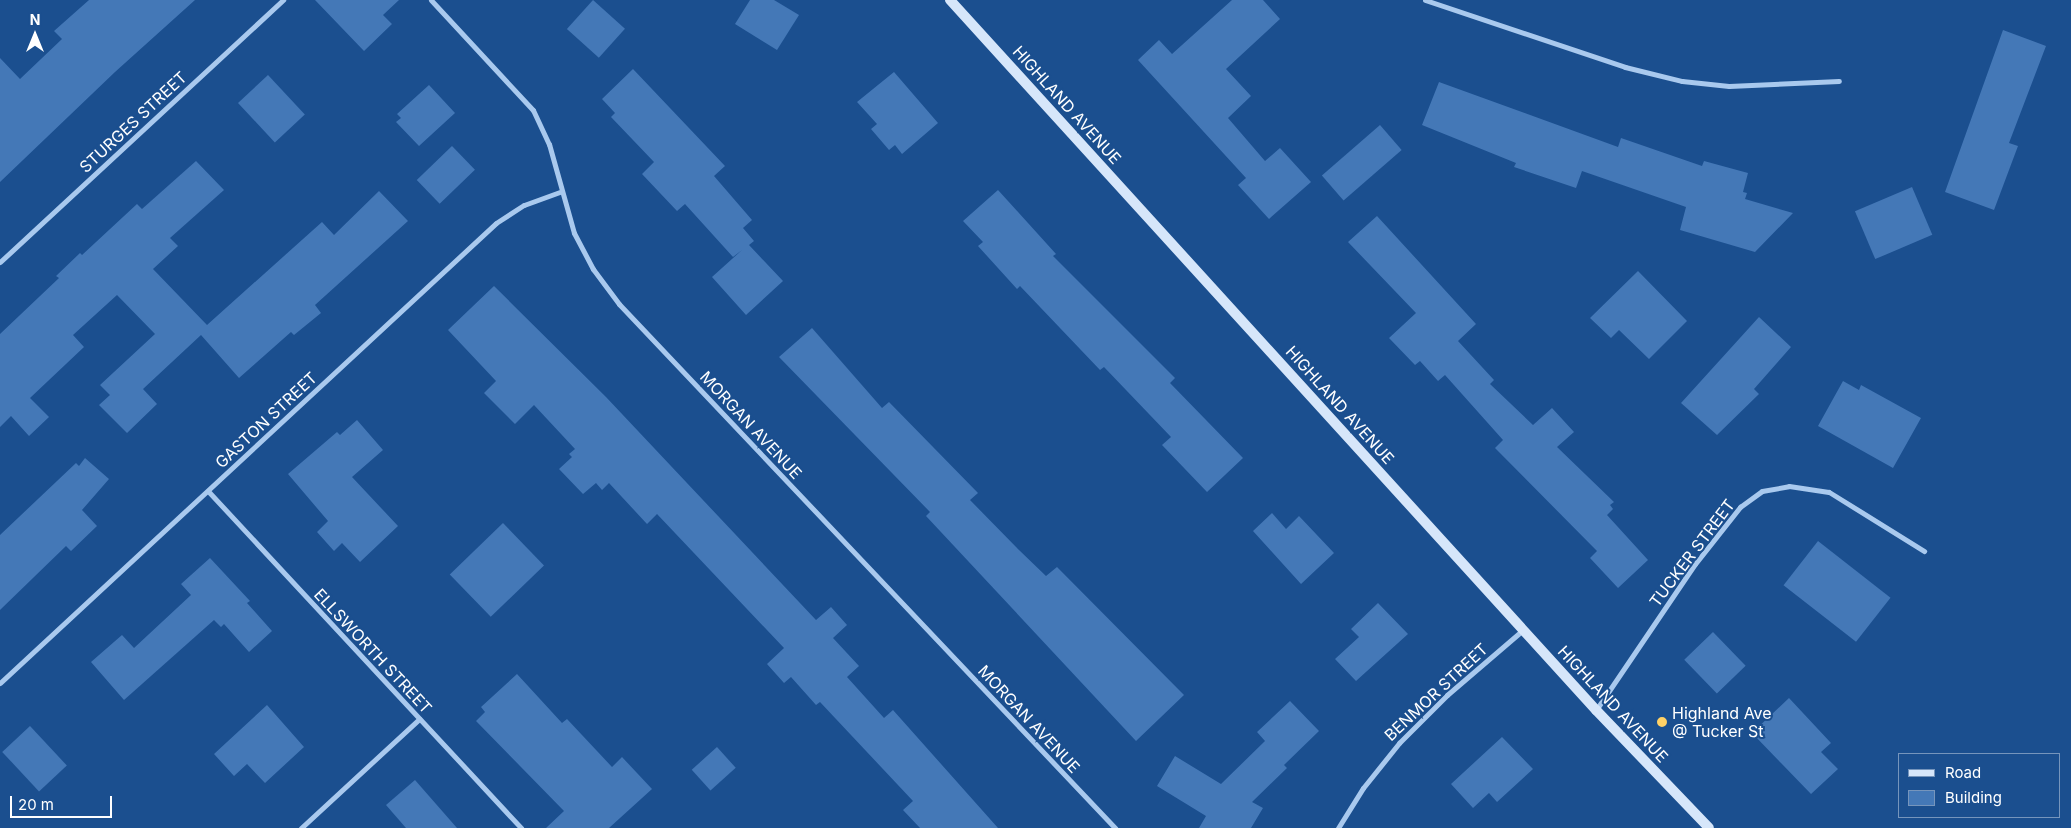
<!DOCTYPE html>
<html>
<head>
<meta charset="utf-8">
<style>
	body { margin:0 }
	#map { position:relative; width:2071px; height:828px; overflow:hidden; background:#1b4f8f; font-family:Inter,sans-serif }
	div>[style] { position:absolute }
	.building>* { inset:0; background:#4478b7; transform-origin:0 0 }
	.minor>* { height:5px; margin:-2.5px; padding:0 2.5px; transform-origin:2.5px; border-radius:2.5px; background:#a9c9ee }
	.secondary>* { height:10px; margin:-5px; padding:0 5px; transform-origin:5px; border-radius:5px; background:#d6e6fa }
	.dots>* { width:14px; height:14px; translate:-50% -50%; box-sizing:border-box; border:2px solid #1b4f8f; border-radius:50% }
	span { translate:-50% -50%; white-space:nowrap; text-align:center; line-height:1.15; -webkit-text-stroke:4px #1b4f8f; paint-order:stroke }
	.street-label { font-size:16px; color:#fff }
	.poi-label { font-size:16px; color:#fff }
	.left { translate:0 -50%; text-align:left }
	.legend { position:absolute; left:1898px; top:753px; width:162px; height:65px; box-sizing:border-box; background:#1b4f8f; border:1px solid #7695bc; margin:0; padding:6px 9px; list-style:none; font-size:15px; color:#fff }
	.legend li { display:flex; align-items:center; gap:10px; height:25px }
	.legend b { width:25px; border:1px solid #7695bc }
	.north { position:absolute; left:10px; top:10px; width:50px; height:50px; -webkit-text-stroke:4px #1b4f8f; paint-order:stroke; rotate:0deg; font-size:14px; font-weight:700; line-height:20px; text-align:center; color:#fff }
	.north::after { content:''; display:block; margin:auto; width:18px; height:22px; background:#fff; clip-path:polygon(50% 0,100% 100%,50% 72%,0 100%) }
	.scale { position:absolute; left:10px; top:796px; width:102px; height:22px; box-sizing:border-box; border:2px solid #fff; border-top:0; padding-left:6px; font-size:15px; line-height:18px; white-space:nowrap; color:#fff; -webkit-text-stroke:4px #1b4f8f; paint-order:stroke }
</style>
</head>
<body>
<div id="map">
	<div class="building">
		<div style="clip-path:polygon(89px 0,195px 0,115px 72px,0 182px,0 58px,20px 79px,62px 39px,54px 31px)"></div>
		<div style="clip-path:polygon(315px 0,399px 0,383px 15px,392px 24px,364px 51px)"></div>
		<div style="left:593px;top:0;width:43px;height:39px;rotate:42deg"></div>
		<div style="clip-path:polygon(750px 0,774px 0,799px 15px,777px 50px,735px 24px)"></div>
		<div style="clip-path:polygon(1232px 0,1263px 0,1280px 19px,1226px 69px,1251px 96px,1228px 118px,1265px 161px,1280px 148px,1311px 182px,1269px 219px,1238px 185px,1246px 178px,1138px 60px,1159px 40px,1172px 54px)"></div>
		<div style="clip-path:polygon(2003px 30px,2046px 46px,2009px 143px,2018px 146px,1994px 210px,1945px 192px)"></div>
		<div style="clip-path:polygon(633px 69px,725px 166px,714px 176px,752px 220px,743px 228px,754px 241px,749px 245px,783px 281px,746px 315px,712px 277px,742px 250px,733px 257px,685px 204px,677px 211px,642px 174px,654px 162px,611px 117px,615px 113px,602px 99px)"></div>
		<div style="clip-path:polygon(894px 72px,938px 123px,902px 154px,895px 145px,889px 150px,871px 129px,877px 124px,857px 102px)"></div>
		<div style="left:268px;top:75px;width:54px;height:41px;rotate:47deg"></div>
		<div style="clip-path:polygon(1439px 82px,1618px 147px,1621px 138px,1702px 166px,1704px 161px,1748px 173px,1743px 192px,1747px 193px,1745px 199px,1793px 213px,1755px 252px,1680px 230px,1686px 207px,1582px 171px,1576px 188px,1514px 167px,1516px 163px,1422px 125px)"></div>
		<div style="clip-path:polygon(429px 85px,455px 113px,419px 146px,396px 122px,401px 118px,397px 114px)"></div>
		<div style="left:1380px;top:125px;width:33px;height:77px;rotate:49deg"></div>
		<div style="left:452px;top:146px;width:33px;height:49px;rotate:46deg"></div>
		<div style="clip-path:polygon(196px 161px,224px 190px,170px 238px,178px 246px,153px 269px,207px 325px,322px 222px,334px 235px,379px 191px,408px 221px,315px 305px,321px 313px,294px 335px,291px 332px,239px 378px,201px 335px,143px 389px,157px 404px,127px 433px,99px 405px,110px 395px,100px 385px,155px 334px,117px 295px,73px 335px,84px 347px,30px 398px,49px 417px,29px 436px,11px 416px,0 427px,0 334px,59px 278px,56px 276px,80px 253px,82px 255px,137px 204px,142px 209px)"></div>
		<div style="left:1912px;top:187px;width:52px;height:62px;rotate:67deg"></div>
		<div style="clip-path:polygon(998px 190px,1056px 254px,1053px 256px,1175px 378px,1170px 383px,1243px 458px,1207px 492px,1162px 445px,1171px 437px,1104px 367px,1100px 370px,1020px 286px,1017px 289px,978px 246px,983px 242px,963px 221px)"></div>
		<div style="clip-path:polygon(1377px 216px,1476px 324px,1458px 341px,1494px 380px,1490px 384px,1533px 425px,1552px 408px,1574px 432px,1557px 447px,1614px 502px,1610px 505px,1613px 509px,1607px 515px,1648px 560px,1618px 588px,1590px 558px,1597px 551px,1495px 448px,1503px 440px,1445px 375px,1438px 381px,1420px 361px,1415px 365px,1389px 338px,1416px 313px,1348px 242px)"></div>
		<div style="clip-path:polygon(1638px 271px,1687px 321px,1649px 359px,1619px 330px,1611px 338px,1590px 318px)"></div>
		<div style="clip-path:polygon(494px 286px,606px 397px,816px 620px,831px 607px,847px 625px,833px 638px,859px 666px,847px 677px,884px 718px,893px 710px,998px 828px,920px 828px,903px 810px,913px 801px,820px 702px,816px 705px,791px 677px,784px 683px,767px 664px,784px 648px,657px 514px,647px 524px,609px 483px,602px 490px,596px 483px,583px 494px,559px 469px,572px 457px,569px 454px,575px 449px,534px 405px,515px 424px,484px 393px,496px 381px,448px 330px)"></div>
		<div style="clip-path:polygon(1759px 317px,1791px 347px,1754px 389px,1759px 394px,1717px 435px,1681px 403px)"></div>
		<div style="clip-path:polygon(812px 328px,882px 408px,889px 402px,978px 493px,970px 500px,1019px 550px,1046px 576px,1057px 567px,1184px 695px,1136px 741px,926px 516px,930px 512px,779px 357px)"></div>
		<div style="clip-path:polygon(1843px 381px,1859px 390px,1861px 385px,1921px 418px,1893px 468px,1818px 426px)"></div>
		<div style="clip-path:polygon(357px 420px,383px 450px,352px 477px,398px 526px,360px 562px,342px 543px,334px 551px,317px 532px,328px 521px,288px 474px,337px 432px,340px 435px)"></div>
		<div style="clip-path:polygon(85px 458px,109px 479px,82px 510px,97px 526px,71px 551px,66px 546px,0 610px,0 535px,76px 463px,79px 466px)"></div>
		<div style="clip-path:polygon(1272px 513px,1286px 529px,1299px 516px,1334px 553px,1301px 584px,1253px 531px)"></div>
		<div style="left:503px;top:523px;width:59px;height:74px;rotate:46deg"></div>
		<div style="left:1818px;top:541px;width:92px;height:56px;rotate:38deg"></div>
		<div style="clip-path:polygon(210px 558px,250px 601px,247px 603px,272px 631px,249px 652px,224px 624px,221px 627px,214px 620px,124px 700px,91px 662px,122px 635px,134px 648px,191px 595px,181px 584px)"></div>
		<div style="clip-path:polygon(1378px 603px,1408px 634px,1356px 681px,1335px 659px,1359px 637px,1351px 629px)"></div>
		<div style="left:1713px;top:632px;width:47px;height:40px;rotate:46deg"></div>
		<div style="clip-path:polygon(517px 674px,562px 723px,567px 719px,612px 767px,622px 757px,652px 789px,609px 828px,546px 828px,564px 811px,476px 721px,485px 712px,481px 707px)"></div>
		<div style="clip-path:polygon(1789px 698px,1831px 743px,1821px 752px,1838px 769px,1811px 794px,1752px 733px)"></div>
		<div style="clip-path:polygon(1290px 701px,1319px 731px,1284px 765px,1287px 768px,1252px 802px,1263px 808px,1251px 828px,1199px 828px,1206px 816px,1157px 786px,1175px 756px,1221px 784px,1265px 741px,1257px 732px)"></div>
		<div style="clip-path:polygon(267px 705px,304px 747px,265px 783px,247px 764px,234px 776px,214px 754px)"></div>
		<div style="left:30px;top:726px;width:54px;height:38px;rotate:47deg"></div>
		<div style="clip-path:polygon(1502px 737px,1533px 769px,1497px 802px,1489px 793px,1473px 808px,1451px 784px)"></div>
		<div style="left:717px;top:747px;width:28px;height:34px;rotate:48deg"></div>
		<div style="clip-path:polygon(415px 780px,457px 828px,406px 828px,386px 805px)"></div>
	</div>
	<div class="minor">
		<div style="left:431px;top:0;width:150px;rotate:47.2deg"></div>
		<div style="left:533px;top:110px;width:38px;rotate:65deg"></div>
		<div style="left:549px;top:144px;width:92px;rotate:74.3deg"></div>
		<div style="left:574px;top:233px;width:41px;rotate:62.2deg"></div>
		<div style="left:593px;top:269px;width:44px;rotate:53.4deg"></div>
		<div style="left:619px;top:304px;width:722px;rotate:46.57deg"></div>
		<div style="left:1425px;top:0;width:211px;rotate:18.5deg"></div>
		<div style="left:1625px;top:67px;width:59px;rotate:13.8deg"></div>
		<div style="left:1682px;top:81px;width:47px;rotate:6.1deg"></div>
		<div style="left:1729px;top:86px;width:110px;rotate:-2.6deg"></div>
		<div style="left:0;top:262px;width:386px;rotate:-42.8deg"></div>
		<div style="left:208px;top:491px;width:460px;rotate:47.1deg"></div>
		<div style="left:0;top:683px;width:676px;rotate:-42.84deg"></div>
		<div style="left:496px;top:223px;width:33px;rotate:-33deg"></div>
		<div style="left:524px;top:205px;width:38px;rotate:-20deg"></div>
		<div style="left:1596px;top:710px;width:176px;rotate:-55.9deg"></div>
		<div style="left:1695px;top:564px;width:73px;rotate:-51.7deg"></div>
		<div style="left:1740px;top:507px;width:27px;rotate:-36deg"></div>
		<div style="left:1762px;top:491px;width:27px;rotate:-10deg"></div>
		<div style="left:1789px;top:486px;width:40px;rotate:8.5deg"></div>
		<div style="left:1829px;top:492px;width:112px;rotate:31.8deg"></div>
		<div style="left:301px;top:828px;width:161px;rotate:-42.7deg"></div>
		<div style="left:1338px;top:828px;width:47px;rotate:-58deg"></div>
		<div style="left:1363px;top:788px;width:58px;rotate:-51.3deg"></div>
		<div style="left:1399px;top:743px;width:68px;rotate:-45deg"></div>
		<div style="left:1447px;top:695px;width:101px;rotate:-40.6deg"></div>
	</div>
	<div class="secondary">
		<div style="left:950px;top:0;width:960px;rotate:47.7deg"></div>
		<div style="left:1596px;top:710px;width:163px;rotate:46.2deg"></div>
	</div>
	<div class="dots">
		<div style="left:1662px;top:722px;background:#ffd166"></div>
	</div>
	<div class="street-label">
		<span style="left:1067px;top:105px;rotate:48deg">HIGHLAND AVENUE</span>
		<span style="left:133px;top:122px;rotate:-43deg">STURGES STREET</span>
		<span style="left:1340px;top:405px;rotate:48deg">HIGHLAND AVENUE</span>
		<span style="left:266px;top:420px;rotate:-43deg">GASTON STREET</span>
		<span style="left:751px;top:425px;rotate:47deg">MORGAN AVENUE</span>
		<span style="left:1692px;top:553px;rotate:-53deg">TUCKER STREET</span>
		<span style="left:373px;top:651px;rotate:47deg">ELLSWORTH STREET</span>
		<span style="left:1436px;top:692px;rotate:-43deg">BENMOR STREET</span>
		<span style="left:1613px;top:704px;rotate:47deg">HIGHLAND AVENUE</span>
		<span style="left:1029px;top:719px;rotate:47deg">MORGAN AVENUE</span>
	</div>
	<div class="poi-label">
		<span class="left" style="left:1672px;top:722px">Highland Ave<br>@ Tucker St</span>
	</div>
	<ul class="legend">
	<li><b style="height:6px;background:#d6e6fa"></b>Road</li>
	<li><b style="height:14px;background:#4478b7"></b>Building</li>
	</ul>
	<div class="north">N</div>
	<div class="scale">20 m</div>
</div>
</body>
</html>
